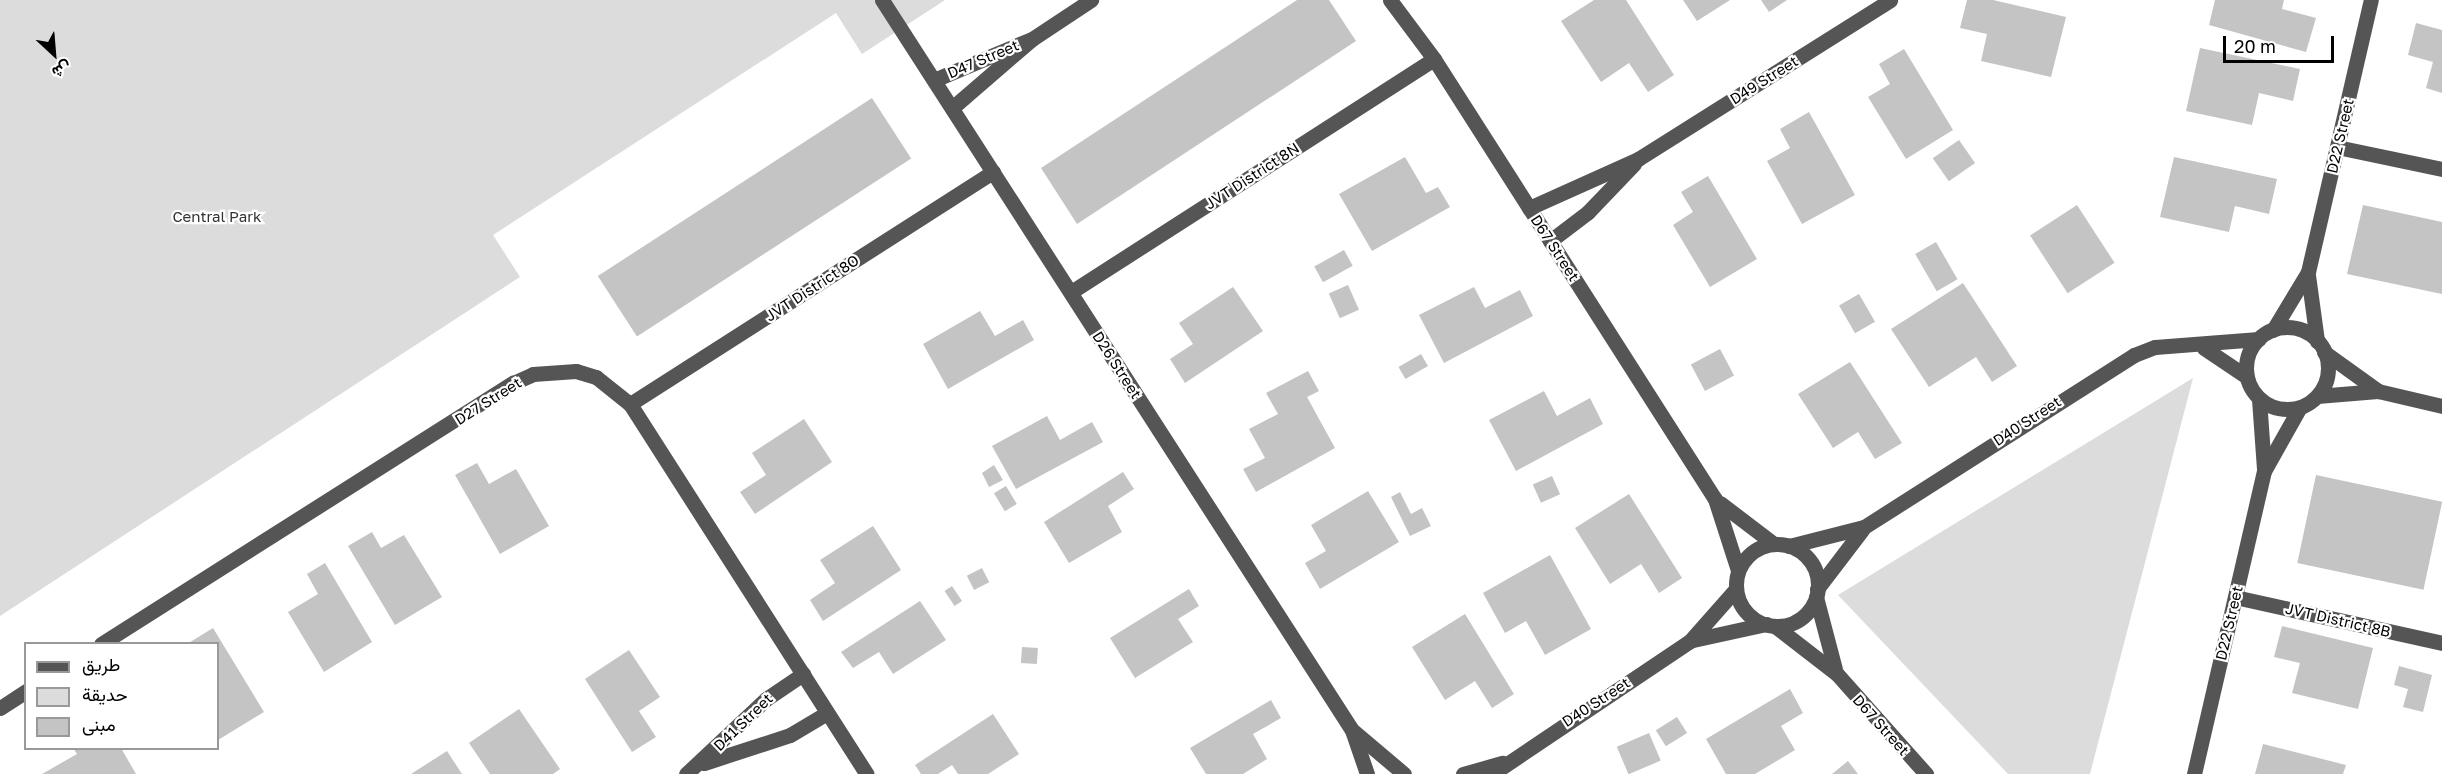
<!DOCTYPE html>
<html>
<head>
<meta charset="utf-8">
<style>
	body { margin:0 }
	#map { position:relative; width:2442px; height:774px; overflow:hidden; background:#fff; font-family:"Golos Text",Vazirmatn,sans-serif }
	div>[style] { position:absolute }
	.green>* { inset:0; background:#dcdcdc }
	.building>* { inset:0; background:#c4c4c4; transform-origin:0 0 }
	.minor>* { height:15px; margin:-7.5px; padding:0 7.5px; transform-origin:7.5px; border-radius:7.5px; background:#555 }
	.minor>.ring { margin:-7.5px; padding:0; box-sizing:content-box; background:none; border:15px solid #555; border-radius:50% }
	span { translate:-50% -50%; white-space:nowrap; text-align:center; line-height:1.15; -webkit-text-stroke:4.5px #fff; paint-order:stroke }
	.street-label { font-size:15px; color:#000 }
	.park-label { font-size:15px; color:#333 }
	.legend { position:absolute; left:24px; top:642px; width:195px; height:108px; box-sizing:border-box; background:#fff; border:2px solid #999; margin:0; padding:8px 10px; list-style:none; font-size:18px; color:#000 }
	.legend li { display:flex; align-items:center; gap:12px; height:30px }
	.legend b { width:30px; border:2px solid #999 }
	.north { position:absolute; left:24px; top:24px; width:60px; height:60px; -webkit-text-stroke:4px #fff; paint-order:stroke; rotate:154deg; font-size:16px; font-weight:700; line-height:24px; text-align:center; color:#000 }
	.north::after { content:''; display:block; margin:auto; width:21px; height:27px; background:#000; clip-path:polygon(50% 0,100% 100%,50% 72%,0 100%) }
	.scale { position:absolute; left:2223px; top:36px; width:111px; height:27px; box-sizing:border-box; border:3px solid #000; border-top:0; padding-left:8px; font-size:18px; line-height:21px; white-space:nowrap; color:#000; -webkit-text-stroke:4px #fff; paint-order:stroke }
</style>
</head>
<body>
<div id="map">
	<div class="green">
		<div style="clip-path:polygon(0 0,945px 0,862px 54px,836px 13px,493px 235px,520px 277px,0 616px)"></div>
		<div style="clip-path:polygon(2193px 378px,2090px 774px,2008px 774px,1838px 595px)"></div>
	</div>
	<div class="building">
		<div style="clip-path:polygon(1297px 0,1329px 0,1356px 41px,1077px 224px,1041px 168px)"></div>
		<div style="clip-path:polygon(1594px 0,1626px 0,1674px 75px,1648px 92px,1629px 63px,1601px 82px,1561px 21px)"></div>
		<div style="clip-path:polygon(1683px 0,1730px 0,1697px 21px)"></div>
		<div style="clip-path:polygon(1761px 0,1787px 0,1769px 12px)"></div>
		<div style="clip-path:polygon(1967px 0,1993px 0,2066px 17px,2051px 77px,1981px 61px,1987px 34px,1960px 28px)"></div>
		<div style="clip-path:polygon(2215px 0,2284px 0,2282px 9px,2316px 18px,2306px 52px,2209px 25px)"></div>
		<div style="clip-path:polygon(2416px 23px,2442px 30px,2442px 93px,2426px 88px,2433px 62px,2408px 55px)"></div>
		<div style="clip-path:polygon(2200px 48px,2300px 69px,2293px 101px,2259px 93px,2252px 125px,2186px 111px)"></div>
		<div style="clip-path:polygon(1904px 49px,1953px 130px,1906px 159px,1868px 97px,1890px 84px,1879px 64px)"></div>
		<div style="left:872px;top:98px;width:72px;height:327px;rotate:57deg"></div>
		<div style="clip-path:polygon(1809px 112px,1855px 195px,1802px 224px,1767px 161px,1790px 148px,1780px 129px)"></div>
		<div style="left:1959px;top:140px;width:28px;height:32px;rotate:55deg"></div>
		<div style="clip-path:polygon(1405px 157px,1426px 193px,1438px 187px,1450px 207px,1372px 251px,1339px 194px)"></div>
		<div style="clip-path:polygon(2174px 157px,2277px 179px,2269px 214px,2235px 206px,2229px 232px,2160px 217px)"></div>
		<div style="clip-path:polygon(1708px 176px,1757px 259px,1710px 287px,1673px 225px,1693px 212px,1681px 192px)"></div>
		<div style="left:2077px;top:205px;width:69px;height:56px;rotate:57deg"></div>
		<div style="clip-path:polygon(2363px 205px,2442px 222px,2442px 294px,2347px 274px)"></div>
		<div style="left:1936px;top:242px;width:43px;height:24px;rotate:60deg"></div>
		<div style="left:1344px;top:250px;width:18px;height:34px;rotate:61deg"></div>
		<div style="clip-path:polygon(1963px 283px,2017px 366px,1992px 382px,1976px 357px,1929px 387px,1891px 329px)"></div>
		<div style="left:1348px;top:285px;width:27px;height:21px;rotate:66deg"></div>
		<div style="clip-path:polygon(1233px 287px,1263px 331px,1185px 383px,1170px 359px,1193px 344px,1179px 323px)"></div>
		<div style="clip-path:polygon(1474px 287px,1485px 308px,1520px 290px,1533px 316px,1444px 363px,1419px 315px)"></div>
		<div style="left:1859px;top:294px;width:32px;height:23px;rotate:60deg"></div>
		<div style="clip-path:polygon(980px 311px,995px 336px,1023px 320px,1034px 340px,948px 389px,923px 344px)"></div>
		<div style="left:1720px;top:349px;width:30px;height:33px;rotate:62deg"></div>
		<div style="left:1421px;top:354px;width:14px;height:26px;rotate:60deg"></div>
		<div style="clip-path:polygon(1850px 362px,1902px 443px,1875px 459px,1858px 432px,1833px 448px,1798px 394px)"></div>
		<div style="clip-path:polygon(1308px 371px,1319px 391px,1307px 397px,1335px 448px,1256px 492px,1243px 469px,1265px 458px,1249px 429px,1278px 414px,1266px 393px)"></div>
		<div style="clip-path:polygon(1544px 391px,1557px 416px,1590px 398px,1603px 424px,1516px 471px,1489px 420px)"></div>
		<div style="clip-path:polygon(1047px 416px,1060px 440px,1092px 422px,1103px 442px,1016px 489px,992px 446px)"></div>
		<div style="clip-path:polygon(804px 419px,832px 462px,755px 514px,740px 492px,766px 475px,752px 453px)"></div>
		<div style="clip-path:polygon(477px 463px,489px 484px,516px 469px,549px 526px,500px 554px,455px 475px)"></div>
		<div style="clip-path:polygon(994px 465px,1003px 480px,989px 487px,982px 473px)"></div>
		<div style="clip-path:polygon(1123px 472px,1134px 489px,1108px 506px,1122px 532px,1069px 563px,1044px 522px)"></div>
		<div style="left:2316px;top:475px;width:129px;height:90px;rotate:12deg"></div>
		<div style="left:1552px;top:476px;width:20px;height:21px;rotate:66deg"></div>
		<div style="left:1006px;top:486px;width:21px;height:14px;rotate:59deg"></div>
		<div style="clip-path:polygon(1368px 491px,1399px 542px,1320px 589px,1305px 563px,1326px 551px,1311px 525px)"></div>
		<div style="clip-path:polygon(1400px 492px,1411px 514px,1422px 508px,1431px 526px,1410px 536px,1391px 497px)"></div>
		<div style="clip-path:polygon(1629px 494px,1682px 578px,1659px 593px,1641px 564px,1610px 584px,1575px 528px)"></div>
		<div style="clip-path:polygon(873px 526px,901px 570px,823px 621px,810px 600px,835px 583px,820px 560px)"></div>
		<div style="clip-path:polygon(372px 532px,381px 548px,404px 535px,442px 597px,395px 625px,348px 546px)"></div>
		<div style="clip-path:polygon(1550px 555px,1591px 629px,1545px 655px,1526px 621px,1505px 633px,1483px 593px)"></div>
		<div style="clip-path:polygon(325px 563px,372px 642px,324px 672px,288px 612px,318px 594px,307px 574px)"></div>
		<div style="left:982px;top:568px;width:16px;height:17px;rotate:63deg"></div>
		<div style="left:952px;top:586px;width:18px;height:9px;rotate:56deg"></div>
		<div style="clip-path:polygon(1189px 589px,1199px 606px,1178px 619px,1193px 642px,1135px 678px,1110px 638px)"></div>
		<div style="clip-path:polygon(920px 601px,946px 640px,893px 674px,879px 652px,853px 668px,841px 652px)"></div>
		<div style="clip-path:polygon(1465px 614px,1514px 694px,1492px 708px,1475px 681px,1445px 700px,1412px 647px)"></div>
		<div style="clip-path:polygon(2282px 626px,2373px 648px,2358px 709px,2292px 693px,2300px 663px,2274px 657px)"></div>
		<div style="clip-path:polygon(213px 628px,264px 712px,218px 740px,218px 644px,187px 644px)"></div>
		<div style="left:1022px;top:647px;width:16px;height:16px;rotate:4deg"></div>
		<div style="clip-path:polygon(629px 650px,660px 697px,639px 711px,656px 737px,632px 752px,585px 679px)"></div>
		<div style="clip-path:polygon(2399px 666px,2432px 675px,2423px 712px,2403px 707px,2408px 689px,2394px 685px)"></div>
		<div style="clip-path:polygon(1790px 689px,1803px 713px,1781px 726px,1795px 750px,1755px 774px,1726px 774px,1706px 739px)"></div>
		<div style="clip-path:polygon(1271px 700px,1281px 718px,1253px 734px,1267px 759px,1243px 774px,1206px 774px,1190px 748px)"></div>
		<div style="clip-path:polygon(519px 709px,560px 769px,553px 774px,490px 774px,469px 743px)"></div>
		<div style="clip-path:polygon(993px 714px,1019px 754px,988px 774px,958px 774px,952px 765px,938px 774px,921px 774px,915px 765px)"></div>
		<div style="left:1677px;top:717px;width:19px;height:25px;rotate:58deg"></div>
		<div style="left:1649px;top:733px;width:30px;height:35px;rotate:67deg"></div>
		<div style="clip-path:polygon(2263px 744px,2346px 765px,2343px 774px,2255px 774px)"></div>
		<div style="clip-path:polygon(73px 748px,121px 748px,136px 774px,42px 774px,77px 754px)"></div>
		<div style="clip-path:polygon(447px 751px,462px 774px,411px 774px)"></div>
		<div style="clip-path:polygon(1848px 761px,1858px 774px,1832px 774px)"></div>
	</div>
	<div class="minor">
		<div style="left:882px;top:0;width:868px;rotate:57.23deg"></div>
		<div style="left:1352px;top:730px;width:68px;rotate:40.2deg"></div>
		<div style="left:1390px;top:0;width:74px;rotate:53.3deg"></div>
		<div style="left:1434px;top:59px;width:522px;rotate:57.44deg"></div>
		<div style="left:1715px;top:499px;width:75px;rotate:72.1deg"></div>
		<div style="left:934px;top:80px;width:103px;rotate:-22.8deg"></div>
		<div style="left:952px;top:108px;width:106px;rotate:-40.8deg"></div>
		<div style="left:1032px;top:39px;width:71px;rotate:-33.5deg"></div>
		<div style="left:2337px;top:147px;width:107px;rotate:11.8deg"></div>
		<div style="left:1529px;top:208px;width:120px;rotate:-24.2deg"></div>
		<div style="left:1638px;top:159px;width:298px;rotate:-32.2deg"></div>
		<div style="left:1550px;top:241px;width:48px;rotate:-37.3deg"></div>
		<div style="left:1588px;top:212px;width:66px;rotate:-46.2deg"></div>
		<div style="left:2308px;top:275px;width:67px;rotate:82.2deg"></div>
		<div style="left:1071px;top:292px;width:431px;rotate:-32.7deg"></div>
		<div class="ring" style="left:2246px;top:327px;width:67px;height:67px"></div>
		<div style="left:2273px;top:330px;width:68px;rotate:-58.9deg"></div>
		<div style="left:2308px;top:272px;width:279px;rotate:-77deg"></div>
		<div style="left:2204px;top:348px;width:52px;rotate:34deg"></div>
		<div style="left:2324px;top:352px;width:67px;rotate:35.8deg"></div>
		<div style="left:2378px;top:391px;width:66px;rotate:13.2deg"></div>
		<div style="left:2317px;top:396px;width:61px;rotate:-4.7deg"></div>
		<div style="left:2259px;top:399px;width:69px;rotate:85.9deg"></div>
		<div style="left:630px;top:404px;width:431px;rotate:-32.6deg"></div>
		<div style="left:1720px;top:503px;width:68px;rotate:37.2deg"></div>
		<div class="ring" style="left:1736px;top:544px;width:67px;height:67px"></div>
		<div style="left:1789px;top:546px;width:77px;rotate:-14.2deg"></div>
		<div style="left:1864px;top:527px;width:320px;rotate:-32.5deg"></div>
		<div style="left:2134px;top:355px;width:22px;rotate:-21deg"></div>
		<div style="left:2155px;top:347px;width:104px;rotate:-4.4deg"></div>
		<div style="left:1817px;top:589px;width:74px;rotate:-52.7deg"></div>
		<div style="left:1816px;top:597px;width:74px;rotate:75.2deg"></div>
		<div style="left:2235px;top:597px;width:212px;rotate:12.5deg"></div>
		<div style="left:1775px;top:626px;width:78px;rotate:37.7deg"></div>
		<div style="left:1837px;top:674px;width:134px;rotate:48.3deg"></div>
		<div style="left:1693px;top:640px;width:75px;rotate:-12.4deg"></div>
		<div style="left:101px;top:644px;width:488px;rotate:-32.4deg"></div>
		<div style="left:513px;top:383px;width:22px;rotate:-24deg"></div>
		<div style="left:533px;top:374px;width:43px;rotate:-4deg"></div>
		<div style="left:576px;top:371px;width:21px;rotate:17deg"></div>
		<div style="left:596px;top:377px;width:43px;rotate:38.5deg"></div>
		<div style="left:630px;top:404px;width:439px;rotate:57.4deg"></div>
		<div style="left:0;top:708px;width:31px;rotate:-33deg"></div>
		<div style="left:1353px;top:733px;width:43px;rotate:71.1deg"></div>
		<div style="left:704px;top:763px;width:90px;rotate:-18deg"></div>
		<div style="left:790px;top:735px;width:43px;rotate:-30.7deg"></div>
		<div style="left:686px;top:774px;width:110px;rotate:-43.2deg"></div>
		<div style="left:766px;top:699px;width:45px;rotate:-34deg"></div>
		<div style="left:1463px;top:774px;width:41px;rotate:-15.8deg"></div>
		<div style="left:1492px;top:774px;width:239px;rotate:-33.9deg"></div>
		<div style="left:1690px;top:641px;width:69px;rotate:-48.5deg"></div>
		<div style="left:2194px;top:774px;width:311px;rotate:-77deg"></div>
		<div style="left:2264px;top:471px;width:73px;rotate:-60.6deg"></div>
	</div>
	<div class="street-label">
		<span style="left:983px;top:59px;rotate:-23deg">D47 Street</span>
		<span style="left:1764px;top:80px;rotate:-32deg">D49 Street</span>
		<span style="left:2340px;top:136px;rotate:-77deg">D22 Street</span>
		<span style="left:1252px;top:176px;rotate:-33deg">JVT District 8N</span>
		<span style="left:1555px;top:248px;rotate:57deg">D67 Street</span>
		<span style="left:812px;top:288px;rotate:-33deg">JVT District 8O</span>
		<span style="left:1117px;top:365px;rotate:57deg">D26 Street</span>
		<span style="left:488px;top:401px;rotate:-32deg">D27 Street</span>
		<span style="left:2027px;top:421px;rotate:-33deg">D40 Street</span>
		<span style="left:2338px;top:620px;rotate:13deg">JVT District 8B</span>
		<span style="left:2229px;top:623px;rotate:-77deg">D22 Street</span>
		<span style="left:1596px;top:702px;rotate:-33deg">D40 Street</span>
		<span style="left:743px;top:722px;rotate:-44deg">D41 Street</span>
		<span style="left:1881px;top:725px;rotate:48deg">D67 Street</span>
	</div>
	<div class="park-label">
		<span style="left:217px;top:217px">Central Park</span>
	</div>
	<ul class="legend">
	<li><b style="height:8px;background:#555"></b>طريق</li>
	<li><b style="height:16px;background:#dcdcdc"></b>حديقة</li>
	<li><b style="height:16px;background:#c4c4c4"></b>مبنى</li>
	</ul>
	<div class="north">ش</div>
	<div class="scale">20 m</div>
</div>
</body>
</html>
